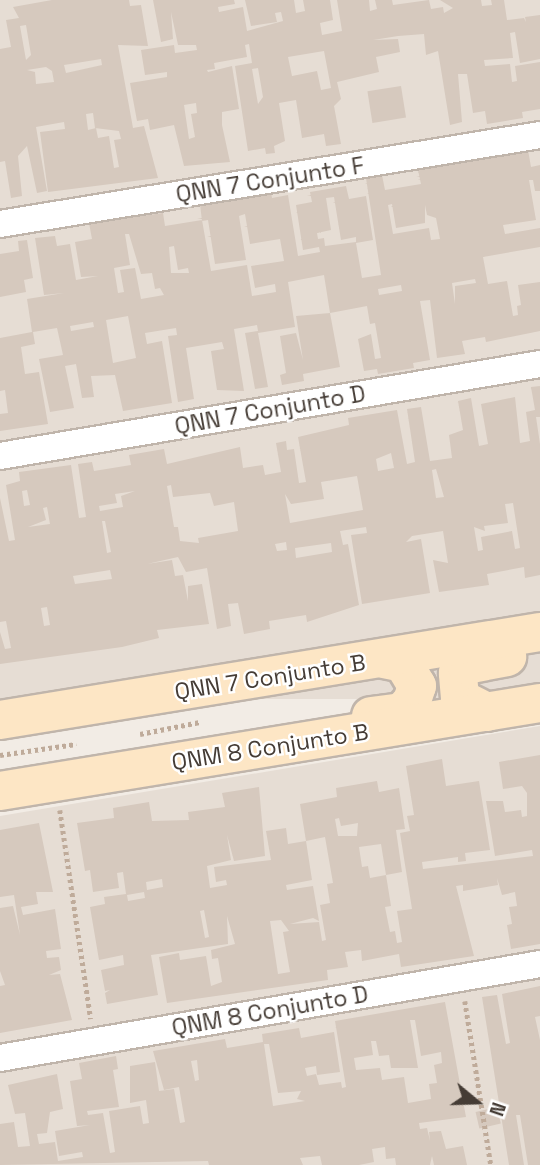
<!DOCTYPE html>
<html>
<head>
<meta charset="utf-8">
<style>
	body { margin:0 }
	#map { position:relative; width:540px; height:1165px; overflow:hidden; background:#f2ece5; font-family:"Space Grotesk",sans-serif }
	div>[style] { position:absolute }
	.residential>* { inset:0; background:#e6ddd4; transform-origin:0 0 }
	.building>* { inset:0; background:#d6c9be; transform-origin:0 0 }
	.path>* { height:4.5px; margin-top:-2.25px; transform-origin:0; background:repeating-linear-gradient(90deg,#bfab9a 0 3.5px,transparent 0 7px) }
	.roads { filter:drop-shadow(2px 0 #c0b5ab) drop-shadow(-2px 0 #c0b5ab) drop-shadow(0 2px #c0b5ab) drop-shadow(0 -2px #c0b5ab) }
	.street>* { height:26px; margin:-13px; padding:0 13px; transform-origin:13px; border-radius:13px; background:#fff }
	.secondary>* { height:38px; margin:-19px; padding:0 19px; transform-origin:19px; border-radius:19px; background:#fde6c5 }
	span { translate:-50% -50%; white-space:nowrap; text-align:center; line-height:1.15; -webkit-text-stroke:5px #fff; paint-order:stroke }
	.street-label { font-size:23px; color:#453c35 }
	.north { position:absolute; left:442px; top:1067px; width:70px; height:70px; -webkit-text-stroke:5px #fff; paint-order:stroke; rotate:109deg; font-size:19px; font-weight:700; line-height:28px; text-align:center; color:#453c35 }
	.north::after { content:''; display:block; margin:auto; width:24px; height:32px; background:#453c35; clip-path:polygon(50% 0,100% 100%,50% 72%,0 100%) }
</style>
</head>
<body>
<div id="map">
	<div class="residential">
		<div style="left:0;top:0;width:540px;height:699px"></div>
		<div style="clip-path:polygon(540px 726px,540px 1165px,0 1165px,0 816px)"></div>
	</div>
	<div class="building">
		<div style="clip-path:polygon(evenodd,52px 0,129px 0,130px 6px,141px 5px,148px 46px,118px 45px,133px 128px,144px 126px,158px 178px,48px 192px,40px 132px,65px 129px,64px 122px,36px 127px,47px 191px,37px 193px,27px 146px,18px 156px,22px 196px,11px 198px,5px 161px,0 162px,0 49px,11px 47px,6px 20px,19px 18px,13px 7px,52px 0,26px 25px,31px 55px,26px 60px,20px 26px,26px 25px,52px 0,101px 59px,102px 65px,66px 73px,64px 65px,101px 59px,52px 0,46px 67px,52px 71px,54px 82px,36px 84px,35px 72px,27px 70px,46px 67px,52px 0,93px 113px,95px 128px,119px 131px,121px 139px,114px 140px,119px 167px,114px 168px,109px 136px,98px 138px,96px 128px,88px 130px,86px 114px,93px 113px)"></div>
		<div style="clip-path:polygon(evenodd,153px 0,234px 0,235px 4px,218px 7px,219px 12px,243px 7px,247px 31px,283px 21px,281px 12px,275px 13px,277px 22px,251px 26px,245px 0,294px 0,296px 13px,305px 11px,303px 0,330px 0,333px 20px,320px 23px,322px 35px,342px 31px,337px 0,369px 0,370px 11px,377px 9px,375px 0,392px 0,393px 5px,429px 0,431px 9px,443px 7px,444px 13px,453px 8px,440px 0,481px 0,482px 6px,492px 5px,491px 0,504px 0,507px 20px,524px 18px,526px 22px,525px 17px,540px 15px,540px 59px,520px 63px,515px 32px,510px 33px,513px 58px,484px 60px,485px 66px,510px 64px,512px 82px,517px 81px,515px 66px,540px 62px,540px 109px,522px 112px,523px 118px,487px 124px,485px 111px,473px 113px,467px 74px,458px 74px,462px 122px,450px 125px,438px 51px,426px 55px,424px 34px,398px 36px,373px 40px,398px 39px,400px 52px,376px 57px,379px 72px,337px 82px,341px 99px,334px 106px,341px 144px,326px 146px,324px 134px,302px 138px,296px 100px,279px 103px,285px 141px,274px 146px,275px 153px,266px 154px,265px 148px,248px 151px,235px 66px,252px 63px,249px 44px,245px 45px,247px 57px,214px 63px,215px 69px,207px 70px,208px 72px,232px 66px,239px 109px,222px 112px,222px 125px,230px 162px,184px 166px,174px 125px,150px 130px,148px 119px,137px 121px,130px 83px,167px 77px,167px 72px,145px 75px,141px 50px,174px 45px,175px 53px,197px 50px,196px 45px,178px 45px,171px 12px,173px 39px,161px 42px,153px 0,324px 51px,331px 88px,321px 90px,317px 71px,292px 76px,288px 57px,324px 51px,153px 0,258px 68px,263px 97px,258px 104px,252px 69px,258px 68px,153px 0,196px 103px,197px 113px,191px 114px,195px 137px,189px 139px,184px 105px,196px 103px)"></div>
		<div style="left:401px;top:86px;width:32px;height:34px;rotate:81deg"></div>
		<div style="clip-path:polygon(evenodd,528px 150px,531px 167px,540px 165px,540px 191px,535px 191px,533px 180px,529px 180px,536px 220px,503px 225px,505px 234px,540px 228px,540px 247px,483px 257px,488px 284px,507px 281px,513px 316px,518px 315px,517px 306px,521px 305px,518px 285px,540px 282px,540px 331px,486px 342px,485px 337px,462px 341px,465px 354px,437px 358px,430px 300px,420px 301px,430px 360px,413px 363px,414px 368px,378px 374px,377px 369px,364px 371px,358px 339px,371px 334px,375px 359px,381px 358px,375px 323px,370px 324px,367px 306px,330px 313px,324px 275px,288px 282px,295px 327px,258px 333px,268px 387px,255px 389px,245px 333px,258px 331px,257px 325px,234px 329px,244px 391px,217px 390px,211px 351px,224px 349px,222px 342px,186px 348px,194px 399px,178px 402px,168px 336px,177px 335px,176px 328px,145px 333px,147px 344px,162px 341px,172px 403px,123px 411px,115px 375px,91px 376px,94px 397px,82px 398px,76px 364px,65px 366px,74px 408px,50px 412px,39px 359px,63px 355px,57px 328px,33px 332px,35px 344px,21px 347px,25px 374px,39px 372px,48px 424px,0 431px,0 414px,8px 413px,5px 390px,0 391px,0 338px,32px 332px,27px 299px,64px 293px,44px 295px,35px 238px,55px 236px,57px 246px,70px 244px,76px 280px,98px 276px,81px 277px,75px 242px,92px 239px,89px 223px,163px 213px,165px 226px,202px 220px,211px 271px,247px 265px,252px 296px,276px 292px,275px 284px,255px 288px,251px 266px,284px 261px,280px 239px,250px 244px,245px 214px,239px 216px,246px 260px,215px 264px,208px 220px,202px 221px,200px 204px,271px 192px,272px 198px,288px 195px,298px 256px,320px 252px,319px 247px,303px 250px,296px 205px,312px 202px,310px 192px,346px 186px,349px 199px,366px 196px,373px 240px,356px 243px,362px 278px,381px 275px,366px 178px,382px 175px,385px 190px,421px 184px,418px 170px,528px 150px,334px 197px,341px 240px,356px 237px,356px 242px,325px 246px,324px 238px,318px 239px,317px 233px,331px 230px,326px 198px,334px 197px,528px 150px,392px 204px,396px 228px,425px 223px,425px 205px,427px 215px,436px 218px,440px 239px,431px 240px,429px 228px,393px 234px,388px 205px,392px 204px,528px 150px,125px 234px,129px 234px,141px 274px,152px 273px,155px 289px,160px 288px,164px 295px,141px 299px,135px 268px,120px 270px,124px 292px,118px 293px,114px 268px,130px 265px,125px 234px,528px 150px,174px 246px,178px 270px,188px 268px,189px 273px,171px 273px,169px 247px,174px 246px,528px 150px,475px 279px,476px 283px,455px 286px,455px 304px,452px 283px,475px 279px,528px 150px,401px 285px,402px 291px,379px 295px,378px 289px,401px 285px,528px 150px,128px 316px,136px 358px,113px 363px,106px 320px,128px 316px,528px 150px,93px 322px,94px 327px,71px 331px,70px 326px,93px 322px)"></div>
		<div style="clip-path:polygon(27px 240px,33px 278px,24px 280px,26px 292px,0 297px,0 254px,19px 251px,18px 241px)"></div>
		<div style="clip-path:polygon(330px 313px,340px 367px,303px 374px,304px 381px,282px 385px,280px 375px,286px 373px,280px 336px,296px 333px,303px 360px,296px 316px)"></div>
		<div style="clip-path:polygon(evenodd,540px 386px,540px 417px,536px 417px,540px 444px,540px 575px,525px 578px,524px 567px,487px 574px,489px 585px,439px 592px,433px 560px,448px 563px,443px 531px,412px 536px,406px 542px,421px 539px,430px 593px,362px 604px,351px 535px,367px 533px,366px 527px,340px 531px,343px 545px,348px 544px,359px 605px,307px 622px,306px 615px,269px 621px,270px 629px,244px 634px,238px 603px,228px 604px,231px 626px,217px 629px,207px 568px,186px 572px,178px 557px,147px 564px,172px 560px,175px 576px,183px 575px,188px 601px,188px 586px,202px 584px,209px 624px,157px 630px,159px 638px,122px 647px,0 664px,0 632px,5px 649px,11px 648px,6px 621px,0 622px,0 498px,9px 541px,15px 540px,6px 485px,20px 481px,19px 472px,71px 465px,79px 518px,86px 517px,78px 464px,92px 462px,94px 471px,131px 465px,129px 455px,164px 449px,167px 464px,240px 447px,243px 468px,263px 465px,265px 475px,281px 472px,276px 443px,286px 441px,287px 450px,294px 449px,299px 483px,306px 482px,298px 437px,349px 425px,348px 418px,397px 410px,407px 464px,415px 462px,407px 409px,421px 407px,430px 461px,452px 458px,449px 435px,463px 430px,458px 401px,471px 398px,479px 446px,488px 444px,481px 404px,515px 397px,520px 443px,530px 441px,526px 412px,535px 410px,531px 387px,540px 386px,391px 453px,394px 468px,378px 471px,376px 459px,391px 453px,540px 386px,436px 469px,444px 497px,436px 498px,432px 470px,436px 469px,540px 386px,357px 476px,363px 510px,290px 523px,285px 494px,291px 504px,324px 499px,321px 482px,357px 476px,540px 386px,171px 485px,173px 497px,210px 493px,214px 506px,234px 502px,238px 531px,198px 538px,199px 543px,180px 541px,178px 527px,174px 527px,167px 486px,171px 485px,540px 386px,27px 490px,30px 505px,24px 506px,22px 491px,27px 490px,540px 386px,135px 491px,121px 496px,123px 507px,100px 511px,99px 506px,117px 503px,115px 494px,135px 491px,540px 386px,513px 503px,520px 548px,515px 549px,512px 531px,481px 537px,483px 550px,478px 551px,474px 527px,485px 531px,484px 526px,508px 523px,505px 504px,513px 503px,540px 386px,47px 507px,50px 524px,28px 527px,46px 520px,43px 508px,47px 507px,540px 386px,102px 521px,105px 521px,111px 552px,107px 553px,102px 521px,540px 386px,286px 542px,287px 550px,277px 551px,275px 544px,286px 542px,540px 386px,331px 543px,332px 552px,296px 558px,295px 548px,331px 543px,540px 386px,110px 570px,112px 579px,75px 584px,73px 576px,110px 570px,540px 386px,47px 607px,50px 625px,44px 626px,41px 608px,47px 607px)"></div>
		<div style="clip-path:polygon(evenodd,540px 755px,540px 944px,511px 949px,507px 925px,512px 924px,509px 907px,517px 906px,515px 892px,502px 895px,497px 878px,498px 885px,463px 891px,463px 885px,456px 886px,474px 956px,401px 967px,399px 954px,362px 961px,361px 950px,345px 952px,348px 967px,327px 970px,328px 980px,167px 1003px,159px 957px,179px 953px,180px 960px,206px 956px,211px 986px,222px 982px,218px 958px,212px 959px,211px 950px,235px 944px,227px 916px,228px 944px,151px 955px,158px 995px,107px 1004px,105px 993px,110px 990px,105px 991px,101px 970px,124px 965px,123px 955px,99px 960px,90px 907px,105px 904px,104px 897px,126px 894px,123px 872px,117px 873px,119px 888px,93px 892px,90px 870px,85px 871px,77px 823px,114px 818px,113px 808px,149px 802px,152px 821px,189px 820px,188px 812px,225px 807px,222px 793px,259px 787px,265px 856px,234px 861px,227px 835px,231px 860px,207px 866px,210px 888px,227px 885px,226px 880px,216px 882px,214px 867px,271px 860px,266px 831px,286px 828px,288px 844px,306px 841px,312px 880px,286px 885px,287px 890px,313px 886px,319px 921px,313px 918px,290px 924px,319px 922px,322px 941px,326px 940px,320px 905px,330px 903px,327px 884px,333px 883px,325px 837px,306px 841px,300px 804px,337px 797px,336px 788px,377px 781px,379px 792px,399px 788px,405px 829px,396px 830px,402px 872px,386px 875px,381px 844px,359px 847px,362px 867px,368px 866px,370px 878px,386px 875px,391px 906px,385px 907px,390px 932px,395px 931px,397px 943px,402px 942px,397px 911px,412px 909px,400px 833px,410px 831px,407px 816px,414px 815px,406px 766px,442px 759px,446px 786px,479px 781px,490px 850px,465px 853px,466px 861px,458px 862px,458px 857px,422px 862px,423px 869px,533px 856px,532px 850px,495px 856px,486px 801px,503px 801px,505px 812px,521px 810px,522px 817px,527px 816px,527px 793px,522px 786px,503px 789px,499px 762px,540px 755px,339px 818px,341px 826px,358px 823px,357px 836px,338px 836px,335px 819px,339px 818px,540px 755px,162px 879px,163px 887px,147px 890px,146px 882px,162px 879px,540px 755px,144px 892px,145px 898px,128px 901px,127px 895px,144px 892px,540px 755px,204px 910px,209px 937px,205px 938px,200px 911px,204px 910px,540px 755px,281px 920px,289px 931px,283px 932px,290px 972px,278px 974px,270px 921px,281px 920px)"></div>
		<div style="clip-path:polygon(39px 823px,53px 892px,36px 892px,38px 904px,21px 907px,23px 915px,55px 909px,61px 949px,46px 951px,47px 958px,59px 957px,61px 970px,49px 975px,60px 974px,72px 1020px,0 1033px,0 986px,5px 985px,0 971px,0 908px,13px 906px,20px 935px,14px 895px,0 897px,0 830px)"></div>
		<div style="clip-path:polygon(540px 986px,540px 1016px,535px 1017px,540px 1040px,540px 1165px,528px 1165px,520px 1115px,516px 1115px,524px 1165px,509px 1165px,482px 997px,497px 995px,506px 1044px,510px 1043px,502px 994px)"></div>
		<div style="clip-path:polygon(evenodd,445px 1002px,466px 1117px,419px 1123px,420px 1129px,427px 1128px,430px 1141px,429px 1132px,441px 1131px,446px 1149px,463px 1146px,467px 1165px,434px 1165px,432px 1156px,430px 1165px,396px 1165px,395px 1158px,386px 1159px,385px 1147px,372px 1149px,374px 1162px,359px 1165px,322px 1165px,320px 1156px,300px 1158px,303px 1165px,209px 1165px,208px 1161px,0 1165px,0 1124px,14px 1122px,18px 1147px,30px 1146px,25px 1113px,15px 1114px,8px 1085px,57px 1074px,63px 1109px,50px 1112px,47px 1133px,37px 1134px,39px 1144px,55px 1142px,58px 1161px,83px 1157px,82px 1152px,59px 1156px,55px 1131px,90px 1125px,77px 1126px,70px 1081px,82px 1079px,79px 1063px,116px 1056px,118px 1069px,113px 1070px,119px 1107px,87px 1111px,88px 1115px,103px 1113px,110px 1153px,115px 1152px,109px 1111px,140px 1106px,143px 1124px,149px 1123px,146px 1100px,130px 1103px,130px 1066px,155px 1062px,159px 1091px,174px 1089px,180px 1123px,185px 1122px,179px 1087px,164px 1090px,153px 1051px,225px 1039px,227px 1048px,263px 1042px,262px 1034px,299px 1028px,301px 1038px,334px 1032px,340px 1072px,317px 1075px,316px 1066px,305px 1068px,307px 1076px,316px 1074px,319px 1085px,341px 1082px,342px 1088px,346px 1087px,335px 1021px,445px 1002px,410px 1020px,415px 1020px,421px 1056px,441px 1052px,442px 1063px,434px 1065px,437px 1083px,429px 1084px,431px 1099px,408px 1103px,404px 1077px,382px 1080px,380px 1068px,356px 1070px,354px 1058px,373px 1055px,371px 1041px,376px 1041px,379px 1056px,389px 1055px,391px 1068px,418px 1068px,410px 1020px,445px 1002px,264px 1044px,269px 1044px,278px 1093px,301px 1091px,297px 1099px,305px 1101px,273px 1106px,264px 1044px,445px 1002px,197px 1060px,199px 1080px,195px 1081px,191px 1061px,197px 1060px)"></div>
		<div style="left:497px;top:1107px;width:17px;height:22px;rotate:77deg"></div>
	</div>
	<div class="path">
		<div style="left:140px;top:734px;width:61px;rotate:-11.3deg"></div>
		<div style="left:0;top:755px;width:77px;rotate:-8.2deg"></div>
		<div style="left:60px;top:810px;width:211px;rotate:81.6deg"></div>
		<div style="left:465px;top:1001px;width:166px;rotate:81deg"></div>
	</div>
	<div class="roads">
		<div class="street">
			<div style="left:0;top:224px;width:547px;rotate:-9.36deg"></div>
			<div style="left:0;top:456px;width:548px;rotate:-9.67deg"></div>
			<div style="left:0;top:1058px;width:548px;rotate:-9.87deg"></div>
		</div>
		<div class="secondary">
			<div style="left:487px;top:712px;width:30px;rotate:-153deg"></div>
			<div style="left:460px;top:698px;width:25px;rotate:-95deg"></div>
			<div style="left:458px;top:673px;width:11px;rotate:-45deg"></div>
			<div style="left:466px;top:665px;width:42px;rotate:-11deg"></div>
			<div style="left:371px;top:716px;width:31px;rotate:-7deg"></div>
			<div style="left:402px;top:712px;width:15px;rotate:-48deg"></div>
			<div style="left:412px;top:701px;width:16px;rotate:-72deg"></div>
			<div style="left:417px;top:686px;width:27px;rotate:-121deg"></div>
			<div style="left:403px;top:663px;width:19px;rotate:-168deg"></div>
			<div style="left:0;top:720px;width:547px;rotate:-9.26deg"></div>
			<div style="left:0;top:791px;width:547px;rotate:-9.26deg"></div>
		</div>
	</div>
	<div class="street-label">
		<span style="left:270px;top:180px;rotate:-9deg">QNN 7 Conjunto F</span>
		<span style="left:270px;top:410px;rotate:-10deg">QNN 7 Conjunto D</span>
		<span style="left:270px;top:677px;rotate:-9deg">QNN 7 Conjunto B</span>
		<span style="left:270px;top:747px;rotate:-9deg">QNM 8 Conjunto B</span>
		<span style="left:270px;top:1011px;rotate:-10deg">QNM 8 Conjunto D</span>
	</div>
	<div class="north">N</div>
</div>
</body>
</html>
